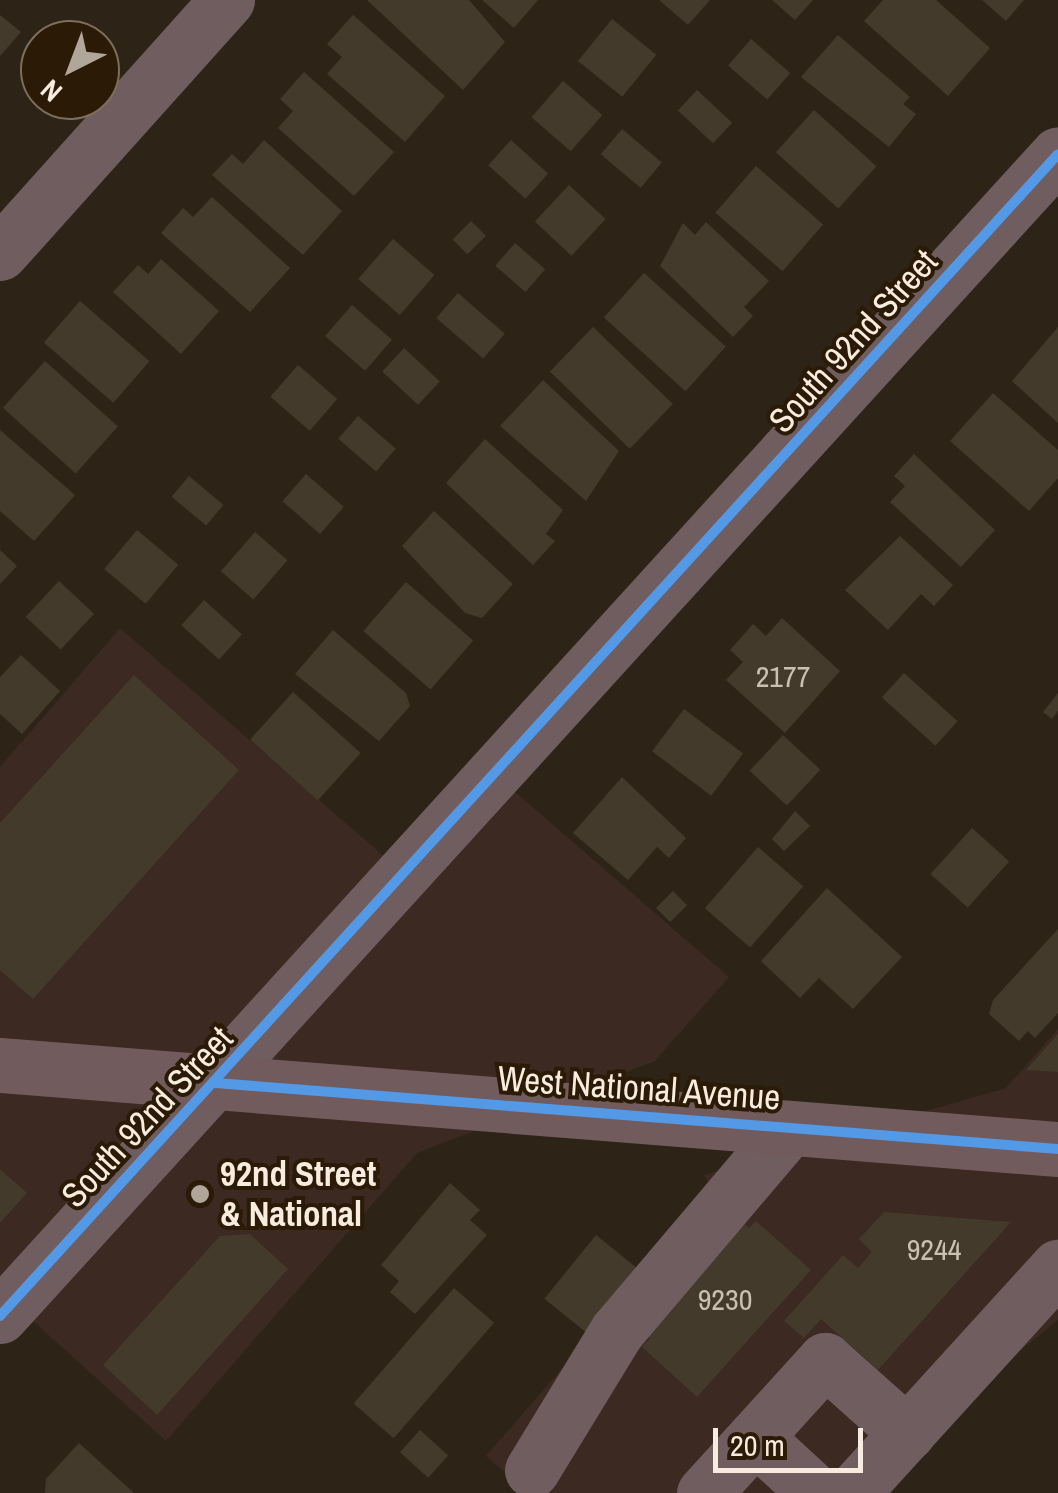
<!DOCTYPE html>
<html>
<head>
<meta charset="utf-8">
<style>
	body { margin:0 }
	#map { position:relative; width:1058px; height:1493px; overflow:hidden; background:#2d2317; font-family:"Archivo Narrow",sans-serif }
	div>[style] { position:absolute }
	.commercial>* { inset:0; background:#3b2922 }
	.building>* { inset:0; background:#443a2c; transform-origin:0 0 }
	.minor>* { height:55px; margin:-27.5px; padding:0 27.5px; transform-origin:27.5px; border-radius:27.5px; background:#6f5d60 }
	.major>* { height:55px; margin:-27.5px; padding:0 27.5px; transform-origin:27.5px; border-radius:27.5px; background:#715b5d }
	.cycleway>* { height:10px; margin:-5px; padding:0 5px; transform-origin:5px; border-radius:5px; background:#5399e6 }
	.dots>* { width:28px; height:28px; translate:-50% -50%; box-sizing:border-box; border:5px solid #2b1a05; border-radius:50% }
	span { translate:-50% -50%; white-space:nowrap; text-align:center; line-height:1.15; -webkit-text-stroke:8px #2b1a05; paint-order:stroke }
	.number-label { font-size:30px; color:#cac0b2 }
	.number-label span { -webkit-text-stroke-width:0 }
	.street-label { font-size:35px; color:#f7ecdf }
	.poi-label { font-size:35px; color:#f7ecdf; font-weight:700 }
	.left { translate:0 -50%; text-align:left }
	.north { position:absolute; left:20px; top:20px; width:100px; height:100px; box-sizing:border-box; background:#2b1a05; border:2px solid #7d6e5c; border-radius:50%; rotate:222deg; font-size:28px; font-weight:700; line-height:40px; text-align:center; color:#f7ecdf }
	.north::after { content:''; display:block; margin:auto; width:35px; height:45px; background:#b0a699; clip-path:polygon(50% 0,100% 100%,50% 72%,0 100%) }
	.scale { position:absolute; left:713px; top:1428px; width:150px; height:45px; box-sizing:border-box; border:5px solid #f7ecdf; border-top:0; padding-left:12px; font-size:30px; line-height:35px; white-space:nowrap; color:#f7ecdf; -webkit-text-stroke:8px #2b1a05; paint-order:stroke }
</style>
</head>
<body>
<div id="map">
	<div class="commercial">
		<div style="clip-path:polygon(120px 628px,407px 876px,499px 778px,729px 977px,655px 1061px,417px 1153px,166px 1441px,13px 1303px,0 1316px,0 767px)"></div>
		<div style="clip-path:polygon(1058px 1029px,1058px 1320px,848px 1493px,529px 1493px,486px 1456px,715px 1192px,704px 1175px,1006px 1088px)"></div>
	</div>
	<div class="building">
		<div style="clip-path:polygon(367px 0,469px 0,505px 42px,463px 90px)"></div>
		<div style="clip-path:polygon(482px 0,538px 0,514px 28px)"></div>
		<div style="clip-path:polygon(659px 0,710px 0,688px 25px)"></div>
		<div style="clip-path:polygon(772px 0,813px 0,795px 20px)"></div>
		<div style="clip-path:polygon(883px 0,936px 0,990px 48px,948px 96px,864px 21px)"></div>
		<div style="clip-path:polygon(982px 0,1024px 0,1006px 21px)"></div>
		<div style="clip-path:polygon(0 15px,21px 32px,0 56px)"></div>
		<div style="clip-path:polygon(353px 15px,445px 96px,405px 142px,327px 74px,342px 57px,327px 44px)"></div>
		<div style="left:612px;top:19px;width:57px;height:54px;rotate:39deg"></div>
		<div style="clip-path:polygon(838px 35px,910px 97px,903px 104px,916px 114px,889px 147px,801px 77px)"></div>
		<div style="left:751px;top:39px;width:52px;height:35px;rotate:41deg"></div>
		<div style="clip-path:polygon(304px 72px,394px 152px,354px 196px,278px 128px,293px 111px,280px 99px)"></div>
		<div style="left:563px;top:81px;width:52px;height:48px;rotate:41deg"></div>
		<div style="left:697px;top:90px;width:48px;height:28px;rotate:43deg"></div>
		<div style="left:814px;top:110px;width:84px;height:57px;rotate:42deg"></div>
		<div style="left:622px;top:129px;width:52px;height:33px;rotate:40deg"></div>
		<div style="clip-path:polygon(264px 140px,342px 211px,303px 255px,212px 175px,232px 154px,243px 164px)"></div>
		<div style="left:511px;top:140px;width:50px;height:34px;rotate:42deg"></div>
		<div style="left:756px;top:166px;width:89px;height:62px;rotate:41deg"></div>
		<div style="left:569px;top:185px;width:50px;height:50px;rotate:43deg"></div>
		<div style="clip-path:polygon(212px 197px,290px 268px,250px 312px,161px 233px,183px 208px,193px 217px)"></div>
		<div style="left:471px;top:221px;width:21px;height:26px;rotate:45deg"></div>
		<div style="clip-path:polygon(706px 222px,769px 281px,744px 307px,753px 316px,733px 337px,660px 266px,683px 223px,695px 235px)"></div>
		<div style="left:393px;top:239px;width:55px;height:53px;rotate:41deg"></div>
		<div style="left:515px;top:243px;width:40px;height:30px;rotate:41deg"></div>
		<div style="clip-path:polygon(161px 259px,219px 311px,181px 354px,113px 292px,138px 265px,148px 274px)"></div>
		<div style="left:644px;top:273px;width:110px;height:60px;rotate:42deg"></div>
		<div style="left:458px;top:293px;width:62px;height:33px;rotate:41deg"></div>
		<div style="left:80px;top:301px;width:92px;height:55px;rotate:41deg"></div>
		<div style="left:352px;top:305px;width:53px;height:41px;rotate:41deg"></div>
		<div style="left:593px;top:327px;width:111px;height:62px;rotate:44deg"></div>
		<div style="clip-path:polygon(1058px 327px,1058px 423px,1012px 381px)"></div>
		<div style="left:404px;top:348px;width:49px;height:32px;rotate:43deg"></div>
		<div style="left:45px;top:361px;width:98px;height:63px;rotate:42deg"></div>
		<div style="left:298px;top:365px;width:52px;height:42px;rotate:41deg"></div>
		<div style="clip-path:polygon(543px 380px,619px 451px,586px 501px,500px 426px)"></div>
		<div style="clip-path:polygon(993px 393px,1058px 450px,1058px 478px,1029px 511px,950px 441px)"></div>
		<div style="left:358px;top:416px;width:50px;height:30px;rotate:41deg"></div>
		<div style="clip-path:polygon(0 430px,75px 495px,34px 541px,0 511px)"></div>
		<div style="clip-path:polygon(485px 439px,563px 510px,546px 534px,555px 541px,533px 565px,446px 483px)"></div>
		<div style="clip-path:polygon(914px 454px,995px 530px,961px 567px,890px 502px,905px 486px,894px 476px)"></div>
		<div style="left:306px;top:474px;width:50px;height:36px;rotate:41deg"></div>
		<div style="left:189px;top:476px;width:45px;height:27px;rotate:40deg"></div>
		<div style="clip-path:polygon(434px 511px,513px 584px,482px 618px,465px 613px,402px 546px)"></div>
		<div style="left:137px;top:530px;width:54px;height:51px;rotate:40deg"></div>
		<div style="left:255px;top:532px;width:43px;height:52px;rotate:41deg"></div>
		<div style="clip-path:polygon(900px 536px,953px 585px,934px 606px,921px 594px,888px 630px,845px 590px)"></div>
		<div style="clip-path:polygon(0 550px,17px 566px,0 584px)"></div>
		<div style="left:59px;top:581px;width:48px;height:49px;rotate:43deg"></div>
		<div style="left:406px;top:582px;width:89px;height:65px;rotate:41deg"></div>
		<div style="left:204px;top:600px;width:51px;height:34px;rotate:42deg"></div>
		<div style="clip-path:polygon(782px 618px,840px 671px,785px 733px,726px 680px,743px 662px,730px 650px,753px 624px,766px 636px)"></div>
		<div style="clip-path:polygon(333px 630px,406px 693px,410px 706px,379px 741px,295px 674px)"></div>
		<div style="clip-path:polygon(21px 655px,60px 691px,22px 734px,0 714px,0 677px)"></div>
		<div style="left:904px;top:673px;width:72px;height:33px;rotate:42deg"></div>
		<div style="clip-path:polygon(134px 675px,239px 770px,33px 999px,0 970px,0 823px)"></div>
		<div style="left:293px;top:692px;width:91px;height:64px;rotate:42deg"></div>
		<div style="clip-path:polygon(1058px 693px,1058px 711px,1052px 719px,1043px 712px)"></div>
		<div style="left:684px;top:709px;width:74px;height:53px;rotate:37deg"></div>
		<div style="left:783px;top:735px;width:51px;height:49px;rotate:43deg"></div>
		<div style="clip-path:polygon(622px 777px,686px 838px,669px 858px,657px 847px,628px 880px,573px 833px)"></div>
		<div style="clip-path:polygon(795px 811px,810px 826px,784px 851px,772px 839px)"></div>
		<div style="left:972px;top:828px;width:50px;height:62px;rotate:42deg"></div>
		<div style="left:758px;top:847px;width:60px;height:81px;rotate:41deg"></div>
		<div style="clip-path:polygon(827px 888px,902px 957px,853px 1009px,819px 978px,800px 998px,761px 961px)"></div>
		<div style="left:673px;top:891px;width:20px;height:24px;rotate:45deg"></div>
		<div style="clip-path:polygon(1058px 929px,1058px 1013px,1035px 1038px,1028px 1031px,1019px 1041px,989px 1014px,993px 1000px)"></div>
		<div style="clip-path:polygon(1058px 1034px,1058px 1072px,1026px 1070px)"></div>
		<div style="clip-path:polygon(0 1169px,27px 1193px,0 1223px)"></div>
		<div style="clip-path:polygon(450px 1183px,480px 1210px,470px 1220px,487px 1235px,415px 1314px,390px 1292px,399px 1281px,381px 1265px)"></div>
		<div style="clip-path:polygon(884px 1212px,1011px 1222px,878px 1370px,821px 1319px,804px 1338px,784px 1321px,843px 1255px,858px 1268px,872px 1252px,859px 1239px)"></div>
		<div style="clip-path:polygon(738px 1218px,749px 1228px,756px 1221px,811px 1270px,697px 1397px,642px 1347px,650px 1338px,640px 1328px)"></div>
		<div style="clip-path:polygon(250px 1234px,288px 1269px,157px 1415px,103px 1365px,220px 1236px)"></div>
		<div style="left:596px;top:1235px;width:53px;height:82px;rotate:39deg"></div>
		<div style="left:454px;top:1288px;width:53px;height:153px;rotate:41deg"></div>
		<div style="left:420px;top:1430px;width:38px;height:30px;rotate:42deg"></div>
		<div style="clip-path:polygon(79px 1443px,134px 1493px,45px 1493px,46px 1479px)"></div>
	</div>
	<div class="minor">
		<div style="left:0;top:253px;width:340px;rotate:-48.1deg"></div>
		<div style="left:0;top:1316px;width:1571px;rotate:-47.68deg"></div>
		<div style="left:755px;top:1437px;width:83px;rotate:42.6deg"></div>
		<div style="left:532px;top:1470px;width:163px;rotate:-58.6deg"></div>
		<div style="left:617px;top:1331px;width:266px;rotate:-49.7deg"></div>
		<div style="left:704px;top:1493px;width:180px;rotate:-47.7deg"></div>
		<div style="left:825px;top:1360px;width:110px;rotate:41.7deg"></div>
		<div style="left:852px;top:1493px;width:306px;rotate:-47.7deg"></div>
	</div>
	<div class="major">
		<div style="left:0;top:1065px;width:1061px;rotate:4.54deg"></div>
	</div>
	<div class="cycleway">
		<div style="left:216px;top:1083px;width:845px;rotate:4.48deg"></div>
		<div style="left:0;top:1316px;width:1571px;rotate:-47.68deg"></div>
	</div>
	<div class="dots">
		<div style="left:200px;top:1194px;background:#b0a699"></div>
	</div>
	<div class="number-label">
		<span style="left:783px;top:676px">2177</span>
		<span style="left:934px;top:1249px">9244</span>
		<span style="left:725px;top:1299px">9230</span>
	</div>
	<div class="street-label">
		<span style="left:853px;top:341px;rotate:-48deg">South 92nd Street</span>
		<span style="left:639px;top:1088px;rotate:4deg">West National Avenue</span>
		<span style="left:147px;top:1117px;rotate:-47deg">South 92nd Street</span>
	</div>
	<div class="poi-label">
		<span class="left" style="left:220px;top:1194px">92nd Street<br>&amp; National</span>
	</div>
	<div class="north">N</div>
	<div class="scale">20 m</div>
</div>
</body>
</html>
